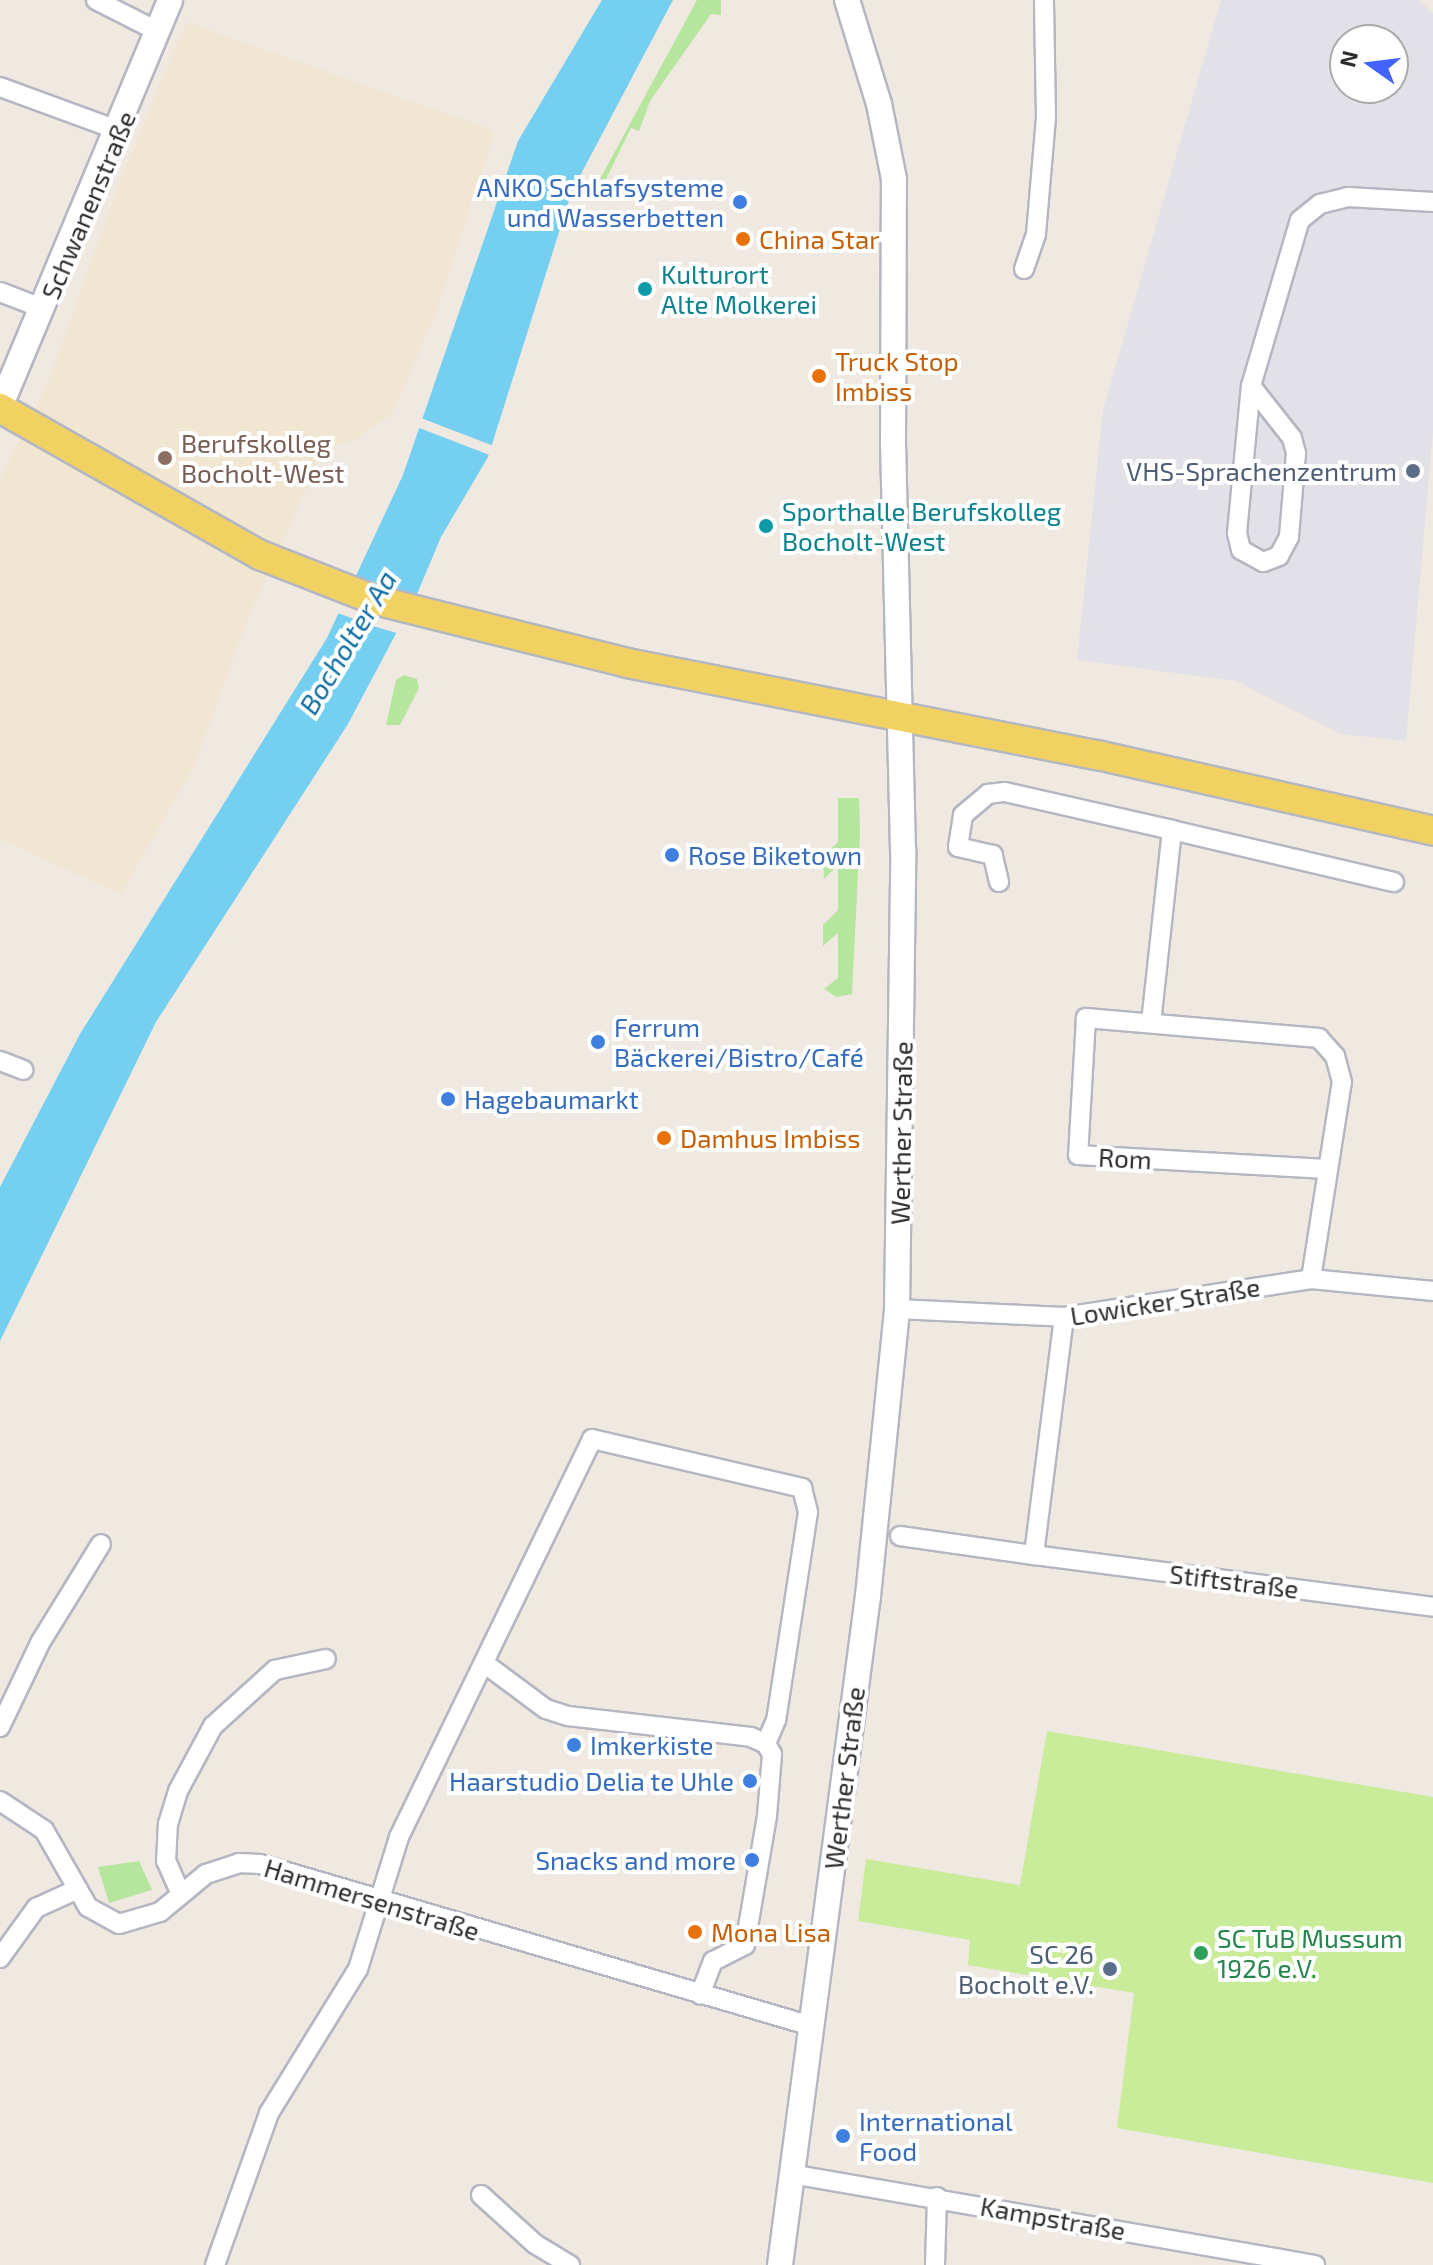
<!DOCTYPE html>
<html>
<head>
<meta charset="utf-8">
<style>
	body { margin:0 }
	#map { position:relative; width:1433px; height:2265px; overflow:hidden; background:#efe9e1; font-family:"Exo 2",sans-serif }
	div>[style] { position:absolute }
	.industrial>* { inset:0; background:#e3e1e8 }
	.education>* { inset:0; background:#f0e6d1 }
	.green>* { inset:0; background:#b6e59e }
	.pitch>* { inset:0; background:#c9ec9a }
	.water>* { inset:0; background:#75cff0 }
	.pier>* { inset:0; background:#efe9e1; transform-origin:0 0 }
	.roads { filter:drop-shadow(2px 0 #b4b7c1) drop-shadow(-2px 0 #b4b7c1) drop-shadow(0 2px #b4b7c1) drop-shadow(0 -2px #b4b7c1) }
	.street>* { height:18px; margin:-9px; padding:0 9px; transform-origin:9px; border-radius:9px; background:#fff }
	.secondary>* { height:24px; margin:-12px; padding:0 12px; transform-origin:12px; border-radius:12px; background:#fff }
	.primary>* { height:28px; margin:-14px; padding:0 14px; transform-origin:14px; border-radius:14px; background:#f2d163 }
	.dots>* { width:22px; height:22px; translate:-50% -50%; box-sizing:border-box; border:4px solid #fff; border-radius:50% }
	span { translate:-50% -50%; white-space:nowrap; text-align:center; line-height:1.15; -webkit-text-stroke:8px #fff; paint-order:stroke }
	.shop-label { font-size:26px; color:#366cbe }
	.right { translate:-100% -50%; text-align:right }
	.left { translate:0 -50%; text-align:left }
	.street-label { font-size:26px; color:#2e2e2e }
	.food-label { font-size:26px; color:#c56008 }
	.culture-label { font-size:26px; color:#0d838f }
	.education-label { font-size:26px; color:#785e54 }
	.service-label { font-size:26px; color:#4e5e75 }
	.leisure-label { font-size:26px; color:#27864d }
	.water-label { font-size:28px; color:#0d6fa3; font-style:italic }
	.north { position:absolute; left:1329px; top:24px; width:80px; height:80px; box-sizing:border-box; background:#fff; border:2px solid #ababab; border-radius:50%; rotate:284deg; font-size:22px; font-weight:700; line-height:32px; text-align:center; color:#2e2e2e }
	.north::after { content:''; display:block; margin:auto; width:28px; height:36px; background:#4264fb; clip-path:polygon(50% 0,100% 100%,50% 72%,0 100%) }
</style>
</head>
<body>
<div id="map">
	<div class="industrial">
		<div style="clip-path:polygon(evenodd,1221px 0,1418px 0,1433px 13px,1433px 431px,1406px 741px,1341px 734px,1236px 681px,1077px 660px,1103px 410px,1221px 0,1345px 40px,1393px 40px,1393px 88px,1345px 88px,1345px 40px)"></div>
	</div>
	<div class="education">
		<div style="clip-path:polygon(186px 22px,495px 131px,436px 313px,392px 414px,356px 439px,324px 449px,248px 618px,195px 764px,121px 894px,0 839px,0 479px,48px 383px,119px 184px)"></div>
	</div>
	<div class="green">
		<div style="clip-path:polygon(697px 0,721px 0,721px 15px,711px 14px,650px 101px,639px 131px,631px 128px,606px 179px,600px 179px)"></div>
		<div style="clip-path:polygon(404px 675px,417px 679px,419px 688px,400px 725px,386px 725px,396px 680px)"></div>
		<div style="clip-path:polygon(838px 798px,859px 798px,860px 833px,852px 994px,837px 997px,824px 989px,838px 978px,838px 933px,823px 946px,823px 925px,838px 910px,838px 865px,824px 879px,823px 856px,838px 842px)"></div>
		<div style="clip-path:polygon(139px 1861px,152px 1890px,109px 1903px,98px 1867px)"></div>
	</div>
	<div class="pitch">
		<div style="clip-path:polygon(1047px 1731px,1433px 1797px,1433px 2183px,1117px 2128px,1134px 1993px,968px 1965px,970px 1940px,858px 1921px,866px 1859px,1020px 1885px)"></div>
	</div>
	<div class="water">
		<div style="clip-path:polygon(602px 0,673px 0,572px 191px,488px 457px,441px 537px,417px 594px,348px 724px,156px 1022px,0 1341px,0 1187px,80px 1034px,327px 638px,403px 475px,518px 141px)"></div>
	</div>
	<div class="pier">
		<div style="left:421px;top:418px;width:80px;height:10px;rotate:21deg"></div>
		<div style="clip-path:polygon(352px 575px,420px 596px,400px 634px,373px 626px,366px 630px,362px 622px,335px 612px)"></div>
	</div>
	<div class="roads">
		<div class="street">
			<div style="left:96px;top:0;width:71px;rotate:26.9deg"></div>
			<div style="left:0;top:87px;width:128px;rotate:20.1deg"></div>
			<div style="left:1024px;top:269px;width:37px;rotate:-71deg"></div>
			<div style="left:1036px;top:234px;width:117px;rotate:-85.1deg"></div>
			<div style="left:1046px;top:117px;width:117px;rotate:-91deg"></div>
			<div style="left:0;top:292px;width:47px;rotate:21.1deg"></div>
			<div style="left:1251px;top:386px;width:66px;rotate:51.7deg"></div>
			<div style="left:1292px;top:438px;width:16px;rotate:75deg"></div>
			<div style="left:1296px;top:453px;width:84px;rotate:94.8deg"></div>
			<div style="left:1289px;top:537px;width:21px;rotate:118deg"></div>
			<div style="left:1279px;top:556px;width:17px;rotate:159deg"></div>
			<div style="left:1263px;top:562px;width:25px;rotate:-151deg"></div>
			<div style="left:1241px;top:550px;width:17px;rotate:-103deg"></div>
			<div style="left:1237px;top:533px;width:148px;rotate:-84.6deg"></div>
			<div style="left:1251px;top:386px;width:173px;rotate:-73.6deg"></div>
			<div style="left:1300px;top:220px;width:26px;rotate:-39deg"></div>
			<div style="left:1320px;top:204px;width:29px;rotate:-14deg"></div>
			<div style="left:1348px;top:197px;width:85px;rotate:3.4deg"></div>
			<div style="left:1172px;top:830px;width:228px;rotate:13.2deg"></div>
			<div style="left:999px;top:882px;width:28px;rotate:-103deg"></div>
			<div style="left:993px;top:855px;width:36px;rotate:-167deg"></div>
			<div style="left:958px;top:847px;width:32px;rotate:-81deg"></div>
			<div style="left:963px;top:815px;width:33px;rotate:-40deg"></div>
			<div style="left:988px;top:794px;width:17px;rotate:-7deg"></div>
			<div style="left:1005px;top:792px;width:171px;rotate:12.8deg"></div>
			<div style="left:1172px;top:830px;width:194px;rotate:96.2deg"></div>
			<div style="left:0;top:1061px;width:25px;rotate:21deg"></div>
			<div style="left:1311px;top:1279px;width:199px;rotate:-81.1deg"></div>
			<div style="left:1342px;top:1082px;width:27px;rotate:-105deg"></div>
			<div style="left:1335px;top:1056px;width:24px;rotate:-132deg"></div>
			<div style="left:1319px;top:1038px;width:234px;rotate:-175.1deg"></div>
			<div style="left:1086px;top:1018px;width:137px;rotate:93.3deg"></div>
			<div style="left:1078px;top:1155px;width:249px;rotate:3.2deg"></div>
			<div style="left:897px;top:1309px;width:167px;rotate:2.7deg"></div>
			<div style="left:1064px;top:1317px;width:250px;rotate:-8.7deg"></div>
			<div style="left:1311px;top:1279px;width:123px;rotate:5.6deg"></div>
			<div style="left:1064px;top:1317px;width:240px;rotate:97.2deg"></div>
			<div style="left:1034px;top:1555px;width:402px;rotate:7.4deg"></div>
			<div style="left:900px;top:1536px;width:135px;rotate:8.1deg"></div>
			<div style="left:484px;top:1663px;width:77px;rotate:36.6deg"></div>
			<div style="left:546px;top:1709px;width:23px;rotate:18deg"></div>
			<div style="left:568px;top:1716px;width:184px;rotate:6.5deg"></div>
			<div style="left:751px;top:1737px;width:17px;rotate:25deg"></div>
			<div style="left:766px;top:1744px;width:12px;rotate:59deg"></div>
			<div style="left:772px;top:1754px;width:62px;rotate:94.6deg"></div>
			<div style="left:767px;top:1816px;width:131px;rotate:99.7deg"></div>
			<div style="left:745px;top:1945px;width:36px;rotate:153deg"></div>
			<div style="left:713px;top:1961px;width:36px;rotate:111deg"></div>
			<div style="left:0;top:1727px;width:93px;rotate:-64.5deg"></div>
			<div style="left:40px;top:1643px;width:116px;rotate:-58.4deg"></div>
			<div style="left:0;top:1801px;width:53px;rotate:33.4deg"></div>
			<div style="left:44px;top:1830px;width:89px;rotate:60.3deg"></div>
			<div style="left:88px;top:1907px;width:35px;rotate:29deg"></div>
			<div style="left:119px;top:1924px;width:43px;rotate:-16.3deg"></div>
			<div style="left:160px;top:1912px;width:60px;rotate:-39.6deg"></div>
			<div style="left:206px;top:1874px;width:35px;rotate:-18deg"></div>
			<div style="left:239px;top:1863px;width:21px;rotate:3deg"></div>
			<div style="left:260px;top:1864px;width:571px;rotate:16.37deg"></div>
			<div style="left:180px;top:1892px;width:34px;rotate:-114deg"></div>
			<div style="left:166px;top:1861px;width:37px;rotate:-87deg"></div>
			<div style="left:168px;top:1824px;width:34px;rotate:-73deg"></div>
			<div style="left:178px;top:1791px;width:74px;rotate:-61.7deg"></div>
			<div style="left:213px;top:1726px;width:84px;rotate:-42.1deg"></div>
			<div style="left:275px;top:1670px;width:52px;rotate:-12.2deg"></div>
			<div style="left:0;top:1958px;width:62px;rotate:-54.2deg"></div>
			<div style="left:36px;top:1908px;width:46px;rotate:-24.3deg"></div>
			<div style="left:791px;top:2174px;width:532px;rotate:9.85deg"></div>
			<div style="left:481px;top:2195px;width:73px;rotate:42.2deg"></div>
			<div style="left:535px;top:2244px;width:41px;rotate:31deg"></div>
			<div style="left:215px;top:2265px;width:161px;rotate:-70.4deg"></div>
			<div style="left:269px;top:2113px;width:169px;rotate:-58.3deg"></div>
			<div style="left:358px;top:1969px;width:138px;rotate:-72.7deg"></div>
			<div style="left:399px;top:1837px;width:442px;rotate:-64.1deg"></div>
			<div style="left:592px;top:1439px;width:216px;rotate:13.1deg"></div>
			<div style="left:802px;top:1488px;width:25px;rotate:76deg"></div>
			<div style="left:808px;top:1512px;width:210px;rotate:98.7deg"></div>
			<div style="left:776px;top:1720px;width:26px;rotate:113deg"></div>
			<div style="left:935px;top:2265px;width:68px;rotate:-88.3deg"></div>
		</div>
		<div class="secondary">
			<div style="left:0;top:407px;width:441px;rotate:-67.3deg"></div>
			<div style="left:780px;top:2265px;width:675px;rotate:-82.51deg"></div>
			<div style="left:868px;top:1596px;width:288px;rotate:-84.2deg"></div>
			<div style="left:897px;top:1309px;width:458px;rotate:-89.2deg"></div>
			<div style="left:903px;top:851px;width:405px;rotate:-91.4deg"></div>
			<div style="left:893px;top:446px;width:267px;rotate:-89.8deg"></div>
			<div style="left:894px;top:179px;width:76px;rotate:-101.3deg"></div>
			<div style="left:879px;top:104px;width:109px;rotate:-107.1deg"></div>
		</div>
		<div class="primary">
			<div style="left:0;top:408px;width:299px;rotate:29.5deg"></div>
			<div style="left:260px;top:555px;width:123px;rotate:21.4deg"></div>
			<div style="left:375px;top:600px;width:260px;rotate:14deg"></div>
			<div style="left:627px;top:663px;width:479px;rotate:11.1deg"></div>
			<div style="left:1097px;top:755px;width:344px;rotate:12.7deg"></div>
		</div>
	</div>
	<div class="dots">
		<div style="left:740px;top:202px;background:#3f7fe0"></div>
		<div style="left:743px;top:239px;background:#e8710a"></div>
		<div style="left:645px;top:289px;background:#0f9aa8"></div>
		<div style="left:819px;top:376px;background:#e8710a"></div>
		<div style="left:165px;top:458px;background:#8d6e63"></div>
		<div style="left:1413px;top:471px;background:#5c6f8a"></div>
		<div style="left:766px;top:526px;background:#0f9aa8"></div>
		<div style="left:672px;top:855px;background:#3f7fe0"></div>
		<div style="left:598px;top:1042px;background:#3f7fe0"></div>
		<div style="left:448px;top:1099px;background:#3f7fe0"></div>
		<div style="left:664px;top:1138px;background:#e8710a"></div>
		<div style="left:574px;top:1745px;background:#3f7fe0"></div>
		<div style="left:750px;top:1781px;background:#3f7fe0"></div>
		<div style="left:752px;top:1860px;background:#3f7fe0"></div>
		<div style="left:695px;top:1932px;background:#e8710a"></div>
		<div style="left:1201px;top:1953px;background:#2e9e5b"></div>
		<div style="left:1110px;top:1969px;background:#5c6f8a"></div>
		<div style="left:843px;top:2136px;background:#3f7fe0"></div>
	</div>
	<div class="shop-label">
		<span class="right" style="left:724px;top:202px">ANKO Schlafsysteme<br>und Wasserbetten</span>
		<span class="left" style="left:688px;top:855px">Rose Biketown</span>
		<span class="left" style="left:614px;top:1042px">Ferrum<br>Bäckerei/Bistro/Café</span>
		<span class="left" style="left:464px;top:1099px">Hagebaumarkt</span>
		<span class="left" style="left:590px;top:1745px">Imkerkiste</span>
		<span class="right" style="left:734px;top:1781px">Haarstudio Delia te Uhle</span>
		<span class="right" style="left:736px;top:1860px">Snacks and more</span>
		<span class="left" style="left:859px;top:2136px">International<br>Food</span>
	</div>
	<div class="street-label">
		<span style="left:88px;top:205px;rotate:-67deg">Schwanenstraße</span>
		<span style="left:901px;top:1133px;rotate:-89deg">Werther Straße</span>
		<span style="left:1125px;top:1158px;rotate:3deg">Rom</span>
		<span style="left:1165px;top:1301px;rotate:-9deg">Lowicker Straße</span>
		<span style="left:1234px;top:1581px;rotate:7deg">Stiftstraße</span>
		<span style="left:844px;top:1778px;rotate:-83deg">Werther Straße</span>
		<span style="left:372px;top:1899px;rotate:17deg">Hammersenstraße</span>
		<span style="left:1053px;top:2218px;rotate:10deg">Kampstraße</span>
	</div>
	<div class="food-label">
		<span class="left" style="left:759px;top:239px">China Star</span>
		<span class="left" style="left:835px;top:376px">Truck Stop<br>Imbiss</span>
		<span class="left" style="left:680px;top:1138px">Damhus Imbiss</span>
		<span class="left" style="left:711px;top:1932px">Mona Lisa</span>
	</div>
	<div class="culture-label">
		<span class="left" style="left:661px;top:289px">Kulturort<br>Alte Molkerei</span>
		<span class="left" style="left:782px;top:526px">Sporthalle Berufskolleg<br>Bocholt-West</span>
	</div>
	<div class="education-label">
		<span class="left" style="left:181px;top:458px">Berufskolleg<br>Bocholt-West</span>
	</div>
	<div class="service-label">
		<span class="right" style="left:1397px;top:471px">VHS-Sprachenzentrum</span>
		<span class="right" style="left:1094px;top:1969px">SC 26<br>Bocholt e.V.</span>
	</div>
	<div class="leisure-label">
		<span class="left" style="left:1217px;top:1953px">SC TuB Mussum<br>1926 e.V.</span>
	</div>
	<div class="water-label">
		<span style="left:347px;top:642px;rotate:-59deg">Bocholter Aa</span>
	</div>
	<div class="north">N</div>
</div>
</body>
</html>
